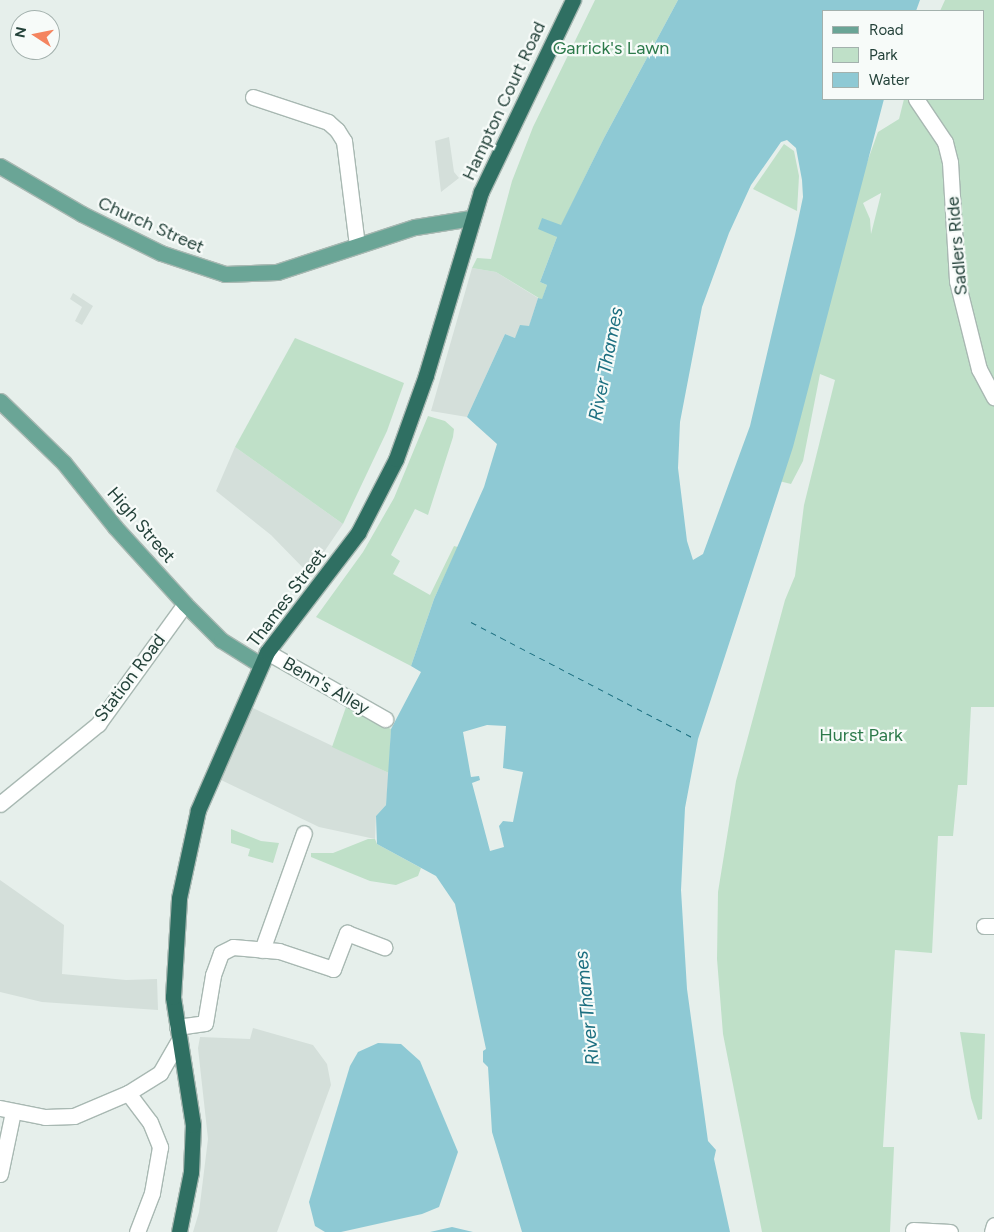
<!DOCTYPE html>
<html>
<head>
<meta charset="utf-8">
<style>
	body { margin:0 }
	#map { position:relative; width:994px; height:1232px; overflow:hidden; background:#e6efeb; font-family:Figtree,sans-serif }
	div>[style] { position:absolute }
	.built>* { inset:0; background:#d4dfda }
	.green>* { inset:0; background:#bfe0c8 }
	.water>* { inset:0; background:#8ec9d4 }
	.ferry>* { height:1px; margin-top:-0.5px; transform-origin:0; background:repeating-linear-gradient(90deg,#1c6f80 0 6px,transparent 0 11px) }
	.roads { filter:drop-shadow(1px 0 #a8b8b2) drop-shadow(-1px 0 #a8b8b2) drop-shadow(0 1px #a8b8b2) drop-shadow(0 -1px #a8b8b2) }
	.minor>* { height:15px; margin:-7.5px; padding:0 7.5px; transform-origin:7.5px; border-radius:7.5px; background:#fff }
	.major>* { height:15px; margin:-7.5px; padding:0 7.5px; transform-origin:7.5px; border-radius:7.5px; background:#6aa596 }
	.highway>* { height:15px; margin:-7.5px; padding:0 7.5px; transform-origin:7.5px; border-radius:7.5px; background:#2f6f62 }
	span { translate:-50% -50%; white-space:nowrap; text-align:center; line-height:1.15; -webkit-text-stroke:4.5px #f7fbf9; paint-order:stroke }
	.park-label { font-size:18px; color:#2d7a4b }
	.street-label { font-size:18px; color:#24423a }
	.water-label { font-size:19px; color:#1c6f80; font-style:italic }
	.legend { position:absolute; left:822px; top:10px; width:162px; height:90px; box-sizing:border-box; background:#f7fbf9; border:1px solid #a3b1ad; margin:0; padding:6px 9px; list-style:none; font-size:15px; color:#24423a }
	.legend li { display:flex; align-items:center; gap:10px; height:25px }
	.legend b { width:25px; border:1px solid #a3b1ad }
	.north { position:absolute; left:10px; top:10px; width:50px; height:50px; box-sizing:border-box; background:#f7fbf9; border:1px solid #a3b1ad; border-radius:50%; rotate:281deg; font-size:14px; font-weight:700; line-height:20px; text-align:center; color:#24423a }
	.north::after { content:''; display:block; margin:auto; width:18px; height:22px; background:#f4845f; clip-path:polygon(50% 0,100% 100%,50% 72%,0 100%) }
</style>
</head>
<body>
<div id="map">
	<div class="built">
		<div style="clip-path:polygon(449px 137px,454px 172px,459px 178px,441px 192px,435px 141px)"></div>
		<div style="clip-path:polygon(472px 268px,496px 272px,538px 298px,529px 327px,515px 338px,505px 334px,467px 417px,431px 411px)"></div>
		<div style="clip-path:polygon(73px 293px,93px 306px,82px 325px,75px 321px,82px 307px,70px 299px)"></div>
		<div style="clip-path:polygon(235px 447px,343px 524px,309px 574px,271px 535px,216px 491px)"></div>
		<div style="clip-path:polygon(251px 707px,389px 773px,386px 805px,376px 816px,375px 839px,319px 827px,221px 780px)"></div>
		<div style="clip-path:polygon(0 880px,64px 925px,62px 974px,126px 980px,157px 979px,158px 1010px,42px 1002px,0 992px)"></div>
		<div style="clip-path:polygon(253px 1028px,313px 1045px,327px 1064px,331px 1085px,277px 1232px,193px 1232px,199px 1212px,208px 1139px,198px 1048px,200px 1037px,250px 1039px)"></div>
	</div>
	<div class="green">
		<div style="clip-path:polygon(595px 0,678px 0,604px 138px,561px 226px,546px 220px,557px 237px,540px 282px,547px 285px,542px 300px,496px 272px,472px 268px,477px 258px,491px 259px,512px 181px,533px 127px)"></div>
		<div style="clip-path:polygon(evenodd,945px 0,994px 0,994px 707px,971px 707px,967px 785px,958px 785px,953px 836px,938px 836px,932px 953px,895px 950px,883px 1147px,894px 1147px,890px 1232px,762px 1232px,723px 1034px,717px 959px,718px 892px,736px 781px,785px 600px,795px 576px,804px 505px,835px 380px,820px 374px,803px 461px,791px 484px,775px 480px,842px 232px,878px 132px,899px 119px,904px 99px,983px 99px,983px 11px,940px 11px,945px 0,881px 193px,881px 194px,871px 234px,870px 219px,863px 203px,881px 193px)"></div>
		<div style="clip-path:polygon(784px 144px,794px 151px,799px 176px,797px 211px,753px 189px)"></div>
		<div style="clip-path:polygon(295px 338px,404px 383px,387px 431px,343px 524px,235px 447px)"></div>
		<div style="clip-path:polygon(428px 416px,445px 421px,454px 429px,453px 437px,428px 515px,415px 509px,391px 555px,400px 561px,393px 574px,430px 595px,454px 546px,458px 547px,434px 599px,411px 666px,316px 617px,363px 552px,394px 498px)"></div>
		<div style="clip-path:polygon(346px 707px,391px 729px,389px 773px,332px 747px)"></div>
		<div style="clip-path:polygon(231px 829px,261px 841px,279px 843px,273px 863px,248px 856px,250px 849px,231px 843px)"></div>
		<div style="clip-path:polygon(368px 839px,375px 839px,377px 844px,421px 868px,418px 876px,396px 885px,370px 881px,311px 857px,311px 853px,333px 853px)"></div>
		<div style="clip-path:polygon(960px 1032px,985px 1034px,982px 1119px,978px 1120px,971px 1098px)"></div>
	</div>
	<div class="water">
		<div style="clip-path:polygon(evenodd,678px 0,920px 0,916px 11px,823px 11px,823px 99px,884px 99px,793px 447px,698px 739px,685px 808px,681px 890px,687px 989px,708px 1141px,716px 1150px,714px 1159px,730px 1232px,522px 1232px,492px 1132px,488px 1067px,483px 1062px,483px 1051px,486px 1049px,455px 904px,436px 876px,377px 844px,376px 816px,386px 805px,391px 729px,421px 672px,411px 666px,434px 599px,484px 487px,497px 444px,467px 417px,505px 334px,515px 338px,520px 325px,529px 326px,538px 298px,542px 299px,547px 285px,540px 282px,557px 237px,538px 229px,542px 218px,561px 225px,604px 138px,678px 0,787px 140px,796px 148px,802px 180px,803px 197px,795px 235px,750px 426px,703px 554px,693px 560px,687px 541px,678px 468px,680px 422px,702px 307px,729px 233px,751px 185px,781px 142px,787px 140px,678px 0,487px 725px,506px 726px,503px 768px,523px 772px,513px 822px,503px 821px,499px 826px,504px 847px,490px 851px,472px 783px,480px 780px,479px 776px,471px 777px,463px 732px,487px 725px)"></div>
		<div style="clip-path:polygon(378px 1043px,401px 1044px,420px 1061px,458px 1152px,439px 1207px,422px 1214px,341px 1232px,325px 1232px,315px 1226px,309px 1202px,350px 1066px,358px 1052px)"></div>
		<div style="clip-path:polygon(452px 1227px,473px 1232px,430px 1232px)"></div>
	</div>
	<div class="ferry">
		<div style="left:471px;top:622px;width:249px;rotate:27.5deg"></div>
	</div>
	<div class="roads">
		<div class="minor">
			<div style="left:253px;top:97px;width:79px;rotate:18.4deg"></div>
			<div style="left:328px;top:122px;width:12px;rotate:42deg"></div>
			<div style="left:337px;top:130px;width:13px;rotate:58deg"></div>
			<div style="left:344px;top:141px;width:105px;rotate:82.9deg"></div>
			<div style="left:916px;top:99px;width:52px;rotate:56deg"></div>
			<div style="left:945px;top:142px;width:21px;rotate:76deg"></div>
			<div style="left:950px;top:162px;width:119px;rotate:86.6deg"></div>
			<div style="left:957px;top:281px;width:91px;rotate:76deg"></div>
			<div style="left:979px;top:369px;width:32px;rotate:62deg"></div>
			<div style="left:267px;top:652px;width:136px;rotate:29.6deg"></div>
			<div style="left:0;top:804px;width:127px;rotate:-39.2deg"></div>
			<div style="left:98px;top:724px;width:148px;rotate:-54.1deg"></div>
			<div style="left:984px;top:926px;width:10px"></div>
			<div style="left:262px;top:950px;width:124px;rotate:-70.3deg"></div>
			<div style="left:177px;top:1027px;width:28px;rotate:-8deg"></div>
			<div style="left:205px;top:1023px;width:49px;rotate:-80.5deg"></div>
			<div style="left:213px;top:975px;width:23px;rotate:-70deg"></div>
			<div style="left:221px;top:953px;width:13px;rotate:-27deg"></div>
			<div style="left:233px;top:947px;width:46px;rotate:5deg"></div>
			<div style="left:279px;top:951px;width:57px;rotate:18.4deg"></div>
			<div style="left:333px;top:969px;width:39px;rotate:-69deg"></div>
			<div style="left:347px;top:933px;width:40px;rotate:21deg"></div>
			<div style="left:128px;top:1093px;width:36px;rotate:53deg"></div>
			<div style="left:150px;top:1122px;width:27px;rotate:68deg"></div>
			<div style="left:160px;top:1147px;width:47px;rotate:99.9deg"></div>
			<div style="left:152px;top:1193px;width:42px;rotate:111deg"></div>
			<div style="left:0;top:1108px;width:46px;rotate:11.3deg"></div>
			<div style="left:45px;top:1117px;width:29px;rotate:-2deg"></div>
			<div style="left:74px;top:1116px;width:59px;rotate:-23.1deg"></div>
			<div style="left:128px;top:1093px;width:38px;rotate:-32deg"></div>
			<div style="left:160px;top:1073px;width:38px;rotate:-60deg"></div>
			<div style="left:0;top:1174px;width:63px;rotate:-78.2deg"></div>
			<div style="left:913px;top:1230px;width:37px;rotate:3deg"></div>
			<div style="left:992px;top:1232px;width:7px;rotate:-74deg"></div>
		</div>
		<div class="major">
			<div style="left:0;top:166px;width:95px;rotate:30.3deg"></div>
			<div style="left:82px;top:214px;width:88px;rotate:26.3deg"></div>
			<div style="left:161px;top:253px;width:67px;rotate:18.2deg"></div>
			<div style="left:225px;top:274px;width:52px;rotate:-2.2deg"></div>
			<div style="left:277px;top:272px;width:145px;rotate:-18.1deg"></div>
			<div style="left:415px;top:227px;width:57px;rotate:-9.1deg"></div>
			<div style="left:0;top:401px;width:89px;rotate:44.1deg"></div>
			<div style="left:64px;top:463px;width:82px;rotate:51.4deg"></div>
			<div style="left:115px;top:527px;width:104px;rotate:47.7deg"></div>
			<div style="left:185px;top:604px;width:51px;rotate:45deg"></div>
			<div style="left:221px;top:640px;width:47px;rotate:32deg"></div>
		</div>
		<div class="highway">
			<div style="left:179px;top:1232px;width:61px;rotate:-78.7deg"></div>
			<div style="left:191px;top:1172px;width:47px;rotate:-87.6deg"></div>
			<div style="left:193px;top:1125px;width:130px;rotate:-98.9deg"></div>
			<div style="left:173px;top:997px;width:99px;rotate:-86.5deg"></div>
			<div style="left:179px;top:898px;width:90px;rotate:-77.8deg"></div>
			<div style="left:198px;top:810px;width:172px;rotate:-66.4deg"></div>
			<div style="left:267px;top:652px;width:150px;rotate:-52.6deg"></div>
			<div style="left:358px;top:533px;width:83px;rotate:-62.8deg"></div>
			<div style="left:396px;top:459px;width:89px;rotate:-70.3deg"></div>
			<div style="left:426px;top:375px;width:191px;rotate:-73.3deg"></div>
			<div style="left:481px;top:192px;width:213px;rotate:-64.4deg"></div>
		</div>
	</div>
	<div class="park-label">
		<span style="left:611px;top:48px">Garrick's Lawn</span>
		<span style="left:861px;top:735px">Hurst Park</span>
	</div>
	<div class="street-label">
		<span style="left:504px;top:101px;rotate:-65deg">Hampton Court Road</span>
		<span style="left:151px;top:225px;rotate:24deg">Church Street</span>
		<span style="left:957px;top:246px;rotate:-95deg">Sadlers Ride</span>
		<span style="left:141px;top:525px;rotate:49deg">High Street</span>
		<span style="left:287px;top:598px;rotate:-53deg">Thames Street</span>
		<span style="left:130px;top:678px;rotate:-53deg">Station Road</span>
		<span style="left:326px;top:686px;rotate:30deg">Benn's Alley</span>
	</div>
	<div class="water-label">
		<span style="left:606px;top:364px;rotate:-79deg">River Thames</span>
		<span style="left:587px;top:1008px;rotate:-96deg">River Thames</span>
	</div>
	<ul class="legend">
	<li><b style="height:6px;background:#6aa596"></b>Road</li>
	<li><b style="height:14px;background:#bfe0c8"></b>Park</li>
	<li><b style="height:14px;background:#8ec9d4"></b>Water</li>
	</ul>
	<div class="north">N</div>
</div>
</body>
</html>
